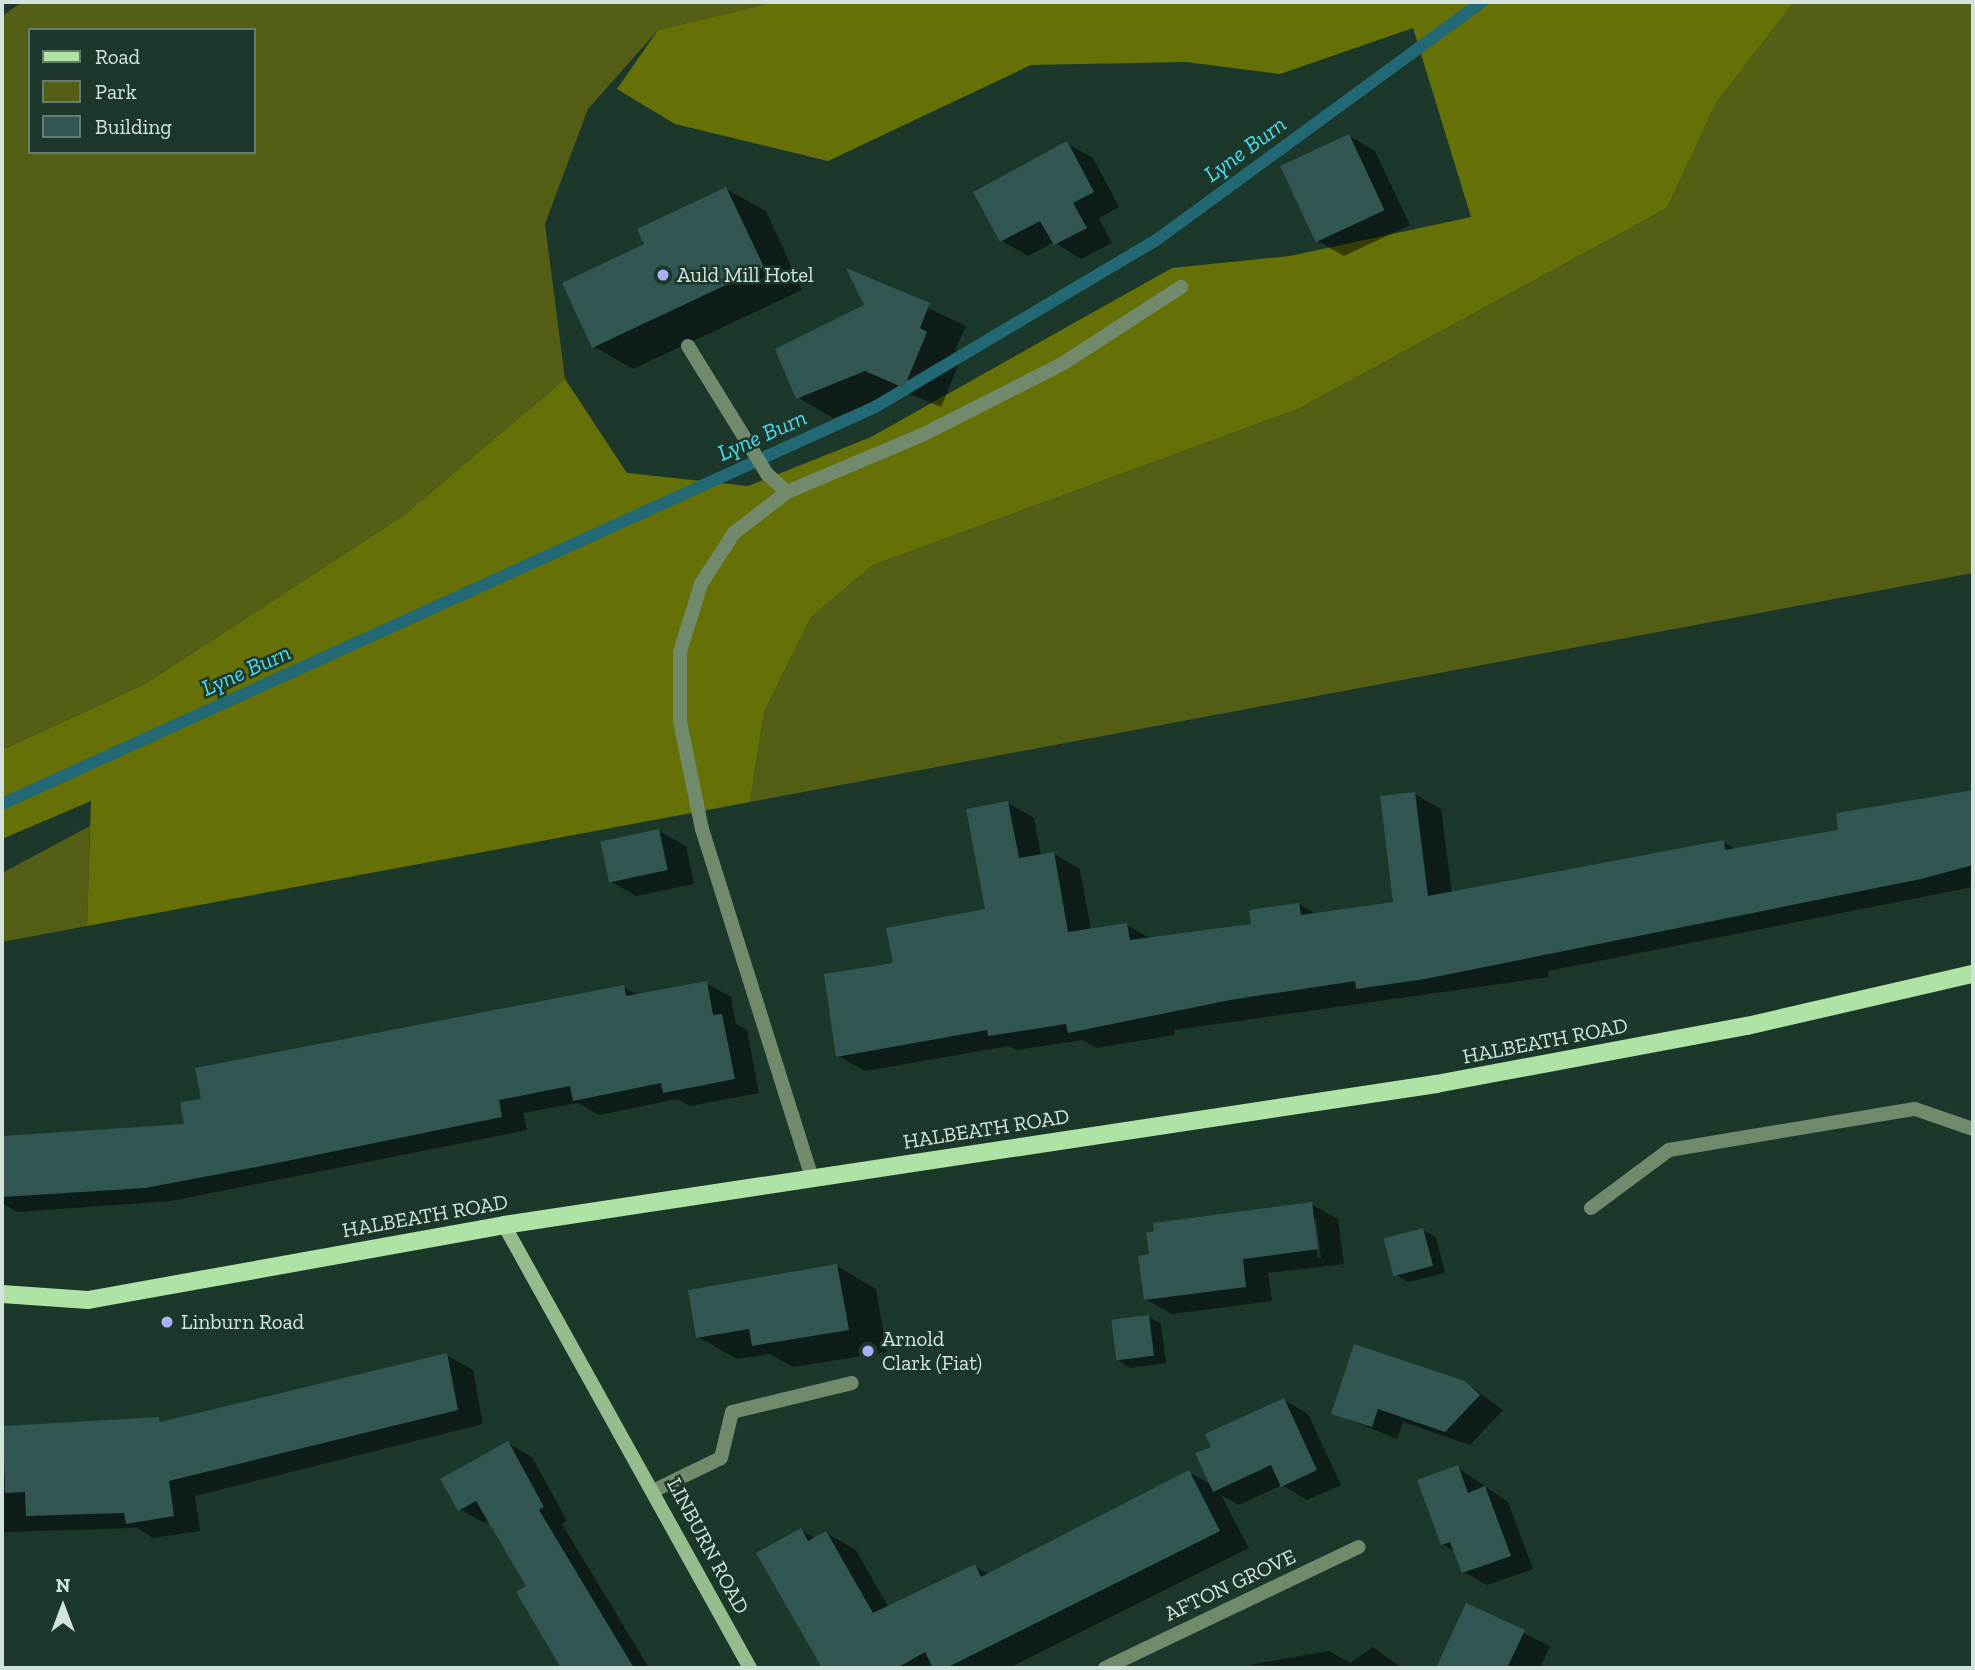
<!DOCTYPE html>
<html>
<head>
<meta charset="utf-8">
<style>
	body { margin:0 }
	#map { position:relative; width:1975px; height:1670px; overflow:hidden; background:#1b382b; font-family:"Zilla Slab",serif }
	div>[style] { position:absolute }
	.green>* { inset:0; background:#545e15 }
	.forest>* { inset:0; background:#657106 }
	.shadow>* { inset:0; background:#0007 }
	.stream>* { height:12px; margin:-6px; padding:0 6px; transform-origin:6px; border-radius:6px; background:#226975 }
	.building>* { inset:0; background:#325652; transform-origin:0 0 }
	.lane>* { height:14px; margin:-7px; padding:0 7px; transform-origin:7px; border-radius:7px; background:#718a6c }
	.street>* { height:14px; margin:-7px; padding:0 7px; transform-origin:7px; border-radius:7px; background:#718a6c }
	.secondary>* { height:14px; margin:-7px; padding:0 7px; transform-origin:7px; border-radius:7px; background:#94bc8c }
	.primary>* { height:18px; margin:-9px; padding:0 9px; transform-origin:9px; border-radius:9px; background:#afe3a5 }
	.dots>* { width:19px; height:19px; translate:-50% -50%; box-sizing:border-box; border:4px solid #1b382b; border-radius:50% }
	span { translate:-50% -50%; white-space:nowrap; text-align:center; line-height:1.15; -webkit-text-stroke:5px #1b382b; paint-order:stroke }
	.poi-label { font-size:21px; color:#d3e3db }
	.left { translate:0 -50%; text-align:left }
	.street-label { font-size:21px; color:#d3e3db }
	.water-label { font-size:23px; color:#52d9ef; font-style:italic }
	.frame { position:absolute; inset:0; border:4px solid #d3e3db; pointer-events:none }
	.legend { position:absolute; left:28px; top:28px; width:228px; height:126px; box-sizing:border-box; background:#1b382b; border:2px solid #657c71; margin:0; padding:9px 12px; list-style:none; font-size:21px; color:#d3e3db }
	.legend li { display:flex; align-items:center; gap:14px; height:35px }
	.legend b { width:35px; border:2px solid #657c71 }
	.north { position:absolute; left:28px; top:1572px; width:70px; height:70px; -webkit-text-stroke:5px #1b382b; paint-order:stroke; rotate:0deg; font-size:19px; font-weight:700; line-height:28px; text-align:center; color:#d3e3db }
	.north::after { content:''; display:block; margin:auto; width:24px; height:32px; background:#d3e3db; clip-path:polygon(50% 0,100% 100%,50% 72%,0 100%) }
</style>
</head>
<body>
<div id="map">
	<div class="green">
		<div style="clip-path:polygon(evenodd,22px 2px,776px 2px,658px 30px,588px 109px,545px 224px,565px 379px,403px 516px,145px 684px,2px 750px,2px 16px,22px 2px,30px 30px,254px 30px,254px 152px,30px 152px,30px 30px)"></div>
		<div style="clip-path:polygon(1794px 2px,1973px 2px,1973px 573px,750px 802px,764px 712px,811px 617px,873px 565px,1298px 409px,1667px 208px,1716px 103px)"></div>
		<div style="clip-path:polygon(90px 826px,87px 926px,2px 942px,2px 873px)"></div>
	</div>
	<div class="forest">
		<div style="clip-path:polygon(776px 2px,1794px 2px,1716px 103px,1667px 208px,1298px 409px,873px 565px,811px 617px,764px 712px,750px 802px,87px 926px,91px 801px,2px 839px,2px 750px,145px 684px,403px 516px,565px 379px,627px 473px,748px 486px,871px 437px,1172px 268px,1290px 256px,1471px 217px,1413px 28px,1280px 74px,1186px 62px,1031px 65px,828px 161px,675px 124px,617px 89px,658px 30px)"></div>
	</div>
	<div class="shadow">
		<div style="clip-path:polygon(1349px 136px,1375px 151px,1410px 225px,1344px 256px,1318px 241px)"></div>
		<div style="clip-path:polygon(1067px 143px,1093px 158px,1119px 207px,1099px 218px,1112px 243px,1081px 259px,1054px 242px,1028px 256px,1002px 241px)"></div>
		<div style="clip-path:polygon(726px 189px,766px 211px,802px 290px,633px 369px,593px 346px,647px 245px)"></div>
		<div style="clip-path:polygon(850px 271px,966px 326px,955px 350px,963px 354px,941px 407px,902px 391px,833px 418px,797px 397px,866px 305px)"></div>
		<div style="clip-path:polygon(1973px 790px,1973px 887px,1548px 971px,1549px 977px,1174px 1030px,1175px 1035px,1096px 1048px,1083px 1040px,1017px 1050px,1009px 1046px,865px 1071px,838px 1056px,895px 964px,987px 911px,1008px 803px,1034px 818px,1041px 856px,1053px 853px,1080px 869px,1091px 930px,1127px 925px,1151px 939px,1253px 925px,1299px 904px,1317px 915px,1395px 903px,1415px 794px,1441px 809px,1452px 894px,1723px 842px,1737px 850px,1841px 831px,1838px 814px)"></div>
		<div style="clip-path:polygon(659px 831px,686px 846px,694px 884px,636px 896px,610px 881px)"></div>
		<div style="clip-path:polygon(706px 983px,731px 997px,736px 1024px,747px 1030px,759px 1093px,690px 1106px,677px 1099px,599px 1115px,578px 1103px,523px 1113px,527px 1130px,171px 1201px,17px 1212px,2px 1203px,2px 1139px,186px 1125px,203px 1100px,623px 987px,638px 995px)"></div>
		<div style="clip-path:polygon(evenodd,1311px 1204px,1338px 1219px,1344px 1264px,1268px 1273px,1272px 1301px,1172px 1314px,1145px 1299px,1311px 1204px,1312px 1219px,1316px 1219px,1321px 1258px,1318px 1258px,1312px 1219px)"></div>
		<div style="clip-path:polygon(1423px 1230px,1436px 1237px,1445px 1273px,1408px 1282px,1396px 1275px)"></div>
		<div style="clip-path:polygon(837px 1266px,876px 1289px,887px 1352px,793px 1367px,770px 1354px,737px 1359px,698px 1337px)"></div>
		<div style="clip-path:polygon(1148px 1316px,1161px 1324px,1166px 1363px,1130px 1368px,1118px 1360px)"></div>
		<div style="clip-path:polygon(446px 1355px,473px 1370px,483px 1424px,195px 1496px,200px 1531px,153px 1538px,137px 1528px,5px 1532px,2px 1546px,2px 1427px,165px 1422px)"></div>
		<div style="clip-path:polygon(1465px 1382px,1503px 1410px,1470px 1445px,1403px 1422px,1397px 1439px,1333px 1413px)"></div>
		<div style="clip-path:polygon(1284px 1400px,1308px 1414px,1341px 1485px,1307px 1500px,1282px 1485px,1239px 1505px,1221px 1495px,1249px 1548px,1009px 1668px,824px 1668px,759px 1554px,801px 1530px,815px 1538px,826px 1533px,856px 1550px,889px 1608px,975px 1566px,989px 1575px,1188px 1472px,1212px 1485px,1213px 1448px)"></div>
		<div style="clip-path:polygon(508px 1443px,532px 1457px,567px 1521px,562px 1524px,649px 1668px,564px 1668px,519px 1593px,529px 1587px,490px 1520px,484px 1523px,460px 1509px)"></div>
		<div style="clip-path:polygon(1457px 1467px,1508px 1502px,1533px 1569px,1487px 1585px,1463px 1572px,1456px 1552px,1442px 1544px)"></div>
		<div style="clip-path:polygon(1467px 1606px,1550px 1646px,1540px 1668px,1438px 1668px)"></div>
		<div style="clip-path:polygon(1373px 1647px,1402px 1668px,1249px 1665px,1329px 1651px,1350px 1663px)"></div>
	</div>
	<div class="stream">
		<div style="left:2px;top:804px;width:959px;rotate:-24.45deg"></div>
		<div style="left:875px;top:407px;width:326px;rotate:-30.7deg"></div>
		<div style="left:1155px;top:241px;width:405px;rotate:-36.2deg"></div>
	</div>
	<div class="building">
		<div style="left:1349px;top:134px;width:84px;height:76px;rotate:65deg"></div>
		<div style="clip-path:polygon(1067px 141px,1094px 192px,1073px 203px,1087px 228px,1054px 245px,1040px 221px,1000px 242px,973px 192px)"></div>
		<div style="clip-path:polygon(726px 187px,764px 267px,592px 348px,562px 283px,644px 244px,637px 229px)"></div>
		<div style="clip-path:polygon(846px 268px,930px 303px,920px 328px,927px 332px,904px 388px,865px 371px,796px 399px,775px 349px,864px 305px)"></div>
		<div style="clip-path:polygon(1973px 790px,1973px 865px,1921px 879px,1425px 979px,1356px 989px,1355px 981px,1230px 1000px,1068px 1033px,1066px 1024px,988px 1036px,987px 1030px,836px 1057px,824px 974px,893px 963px,886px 928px,985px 909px,966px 809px,1008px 801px,1019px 858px,1054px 852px,1068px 932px,1127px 923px,1130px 940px,1251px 924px,1249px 910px,1299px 903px,1301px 915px,1393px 902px,1380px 796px,1415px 792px,1428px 896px,1724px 840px,1725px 850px,1838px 830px,1836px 813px)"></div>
		<div style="left:659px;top:829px;width:42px;height:60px;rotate:78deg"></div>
		<div style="clip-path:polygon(707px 981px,713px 1015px,722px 1014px,735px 1079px,663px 1093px,661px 1083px,573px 1101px,570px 1086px,499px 1100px,502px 1117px,272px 1164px,145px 1188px,2px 1197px,2px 1136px,184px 1124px,180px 1102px,201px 1099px,195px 1068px,624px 985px,626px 996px)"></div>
		<div style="clip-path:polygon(1312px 1202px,1318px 1249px,1243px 1259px,1246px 1287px,1144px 1300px,1138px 1256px,1149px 1254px,1146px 1233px,1154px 1231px,1153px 1223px)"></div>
		<div style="left:1423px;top:1228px;width:39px;height:41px;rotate:75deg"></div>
		<div style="clip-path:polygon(837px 1264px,849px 1330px,752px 1346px,749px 1329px,696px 1338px,688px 1290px)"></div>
		<div style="left:1149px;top:1315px;width:41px;height:38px;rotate:83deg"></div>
		<div style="clip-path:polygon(1354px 1344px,1465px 1381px,1480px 1395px,1445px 1432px,1378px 1409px,1372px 1427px,1331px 1414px)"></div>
		<div style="clip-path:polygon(447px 1353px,458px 1410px,169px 1481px,174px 1516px,126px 1524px,124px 1513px,26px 1516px,25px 1492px,5px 1493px,3px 1426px,159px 1417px,160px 1422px)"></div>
		<div style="clip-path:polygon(1284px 1398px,1317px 1470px,1281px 1487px,1271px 1465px,1213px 1492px,1195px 1453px,1211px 1447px,1205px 1434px)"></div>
		<div style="clip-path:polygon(508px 1441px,544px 1507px,539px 1510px,634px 1668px,561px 1668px,516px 1592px,526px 1586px,476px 1501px,458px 1511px,440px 1479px)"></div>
		<div style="clip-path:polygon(1458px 1465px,1468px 1493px,1485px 1486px,1511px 1556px,1462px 1573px,1450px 1542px,1441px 1545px,1417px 1480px)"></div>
		<div style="clip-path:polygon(1189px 1470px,1220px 1531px,946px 1668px,933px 1668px,925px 1652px,897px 1668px,822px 1668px,756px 1553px,801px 1528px,808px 1541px,826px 1531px,873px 1613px,975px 1564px,981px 1577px)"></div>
		<div style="clip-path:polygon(1466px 1603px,1525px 1630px,1507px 1668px,1436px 1668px)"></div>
	</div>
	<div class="lane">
		<div style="left:688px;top:346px;width:150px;rotate:58.3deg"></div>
		<div style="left:767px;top:474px;width:27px;rotate:42deg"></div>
		<div style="left:812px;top:1178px;width:366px;rotate:-107.5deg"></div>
		<div style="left:702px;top:829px;width:109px;rotate:-101.6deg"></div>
		<div style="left:680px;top:722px;width:70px;rotate:-90deg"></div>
		<div style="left:680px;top:652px;width:71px;rotate:-72.8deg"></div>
		<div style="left:701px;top:584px;width:61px;rotate:-57.1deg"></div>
		<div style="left:734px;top:533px;width:67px;rotate:-37.7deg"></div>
		<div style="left:787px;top:492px;width:147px;rotate:-22.9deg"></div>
		<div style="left:922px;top:435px;width:157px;rotate:-26.9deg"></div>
		<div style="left:1062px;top:364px;width:142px;rotate:-32.9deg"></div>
		<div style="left:1591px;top:1208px;width:97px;rotate:-36.6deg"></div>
		<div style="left:1669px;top:1150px;width:249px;rotate:-9.5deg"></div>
		<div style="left:1915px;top:1109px;width:61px;rotate:19deg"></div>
		<div style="left:655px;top:1490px;width:73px;rotate:-25.9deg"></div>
		<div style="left:721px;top:1458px;width:47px;rotate:-76.6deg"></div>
		<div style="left:732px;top:1412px;width:123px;rotate:-13.6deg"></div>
	</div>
	<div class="street">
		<div style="left:1105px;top:1668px;width:281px;rotate:-25.5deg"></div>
	</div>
	<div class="secondary">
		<div style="left:504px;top:1225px;width:507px;rotate:60.96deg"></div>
	</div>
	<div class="primary">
		<div style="left:2px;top:1294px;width:86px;rotate:4deg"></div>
		<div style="left:88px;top:1300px;width:423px;rotate:-10.2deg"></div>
		<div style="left:504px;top:1225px;width:943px;rotate:-8.6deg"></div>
		<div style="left:1436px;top:1084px;width:316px;rotate:-10.6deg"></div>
		<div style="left:1747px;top:1026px;width:232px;rotate:-13deg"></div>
	</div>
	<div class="dots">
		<div style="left:663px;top:275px;background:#a9b0fc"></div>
		<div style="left:167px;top:1322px;background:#a9b0fc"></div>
		<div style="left:868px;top:1351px;background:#a9b0fc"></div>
	</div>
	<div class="poi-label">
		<span class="left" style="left:677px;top:275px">Auld Mill Hotel</span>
		<span class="left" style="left:181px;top:1322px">Linburn Road</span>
		<span class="left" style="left:882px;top:1351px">Arnold<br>Clark (Fiat)</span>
	</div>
	<div class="street-label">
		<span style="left:1545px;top:1041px;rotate:-11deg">HALBEATH ROAD</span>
		<span style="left:986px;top:1129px;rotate:-9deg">HALBEATH ROAD</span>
		<span style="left:425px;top:1216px;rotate:-10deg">HALBEATH ROAD</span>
		<span style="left:708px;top:1546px;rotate:62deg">LINBURN ROAD</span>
		<span style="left:1230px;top:1585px;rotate:-25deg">AFTON GROVE</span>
	</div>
	<div class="water-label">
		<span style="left:1245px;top:149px;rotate:-36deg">Lyne Burn</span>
		<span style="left:762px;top:435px;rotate:-24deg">Lyne Burn</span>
		<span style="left:246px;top:670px;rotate:-24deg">Lyne Burn</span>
	</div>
	<div class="frame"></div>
	<ul class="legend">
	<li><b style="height:9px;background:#afe3a5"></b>Road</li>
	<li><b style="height:19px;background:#545e15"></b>Park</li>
	<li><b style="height:19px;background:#325652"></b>Building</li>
	</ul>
	<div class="north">N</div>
</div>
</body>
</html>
